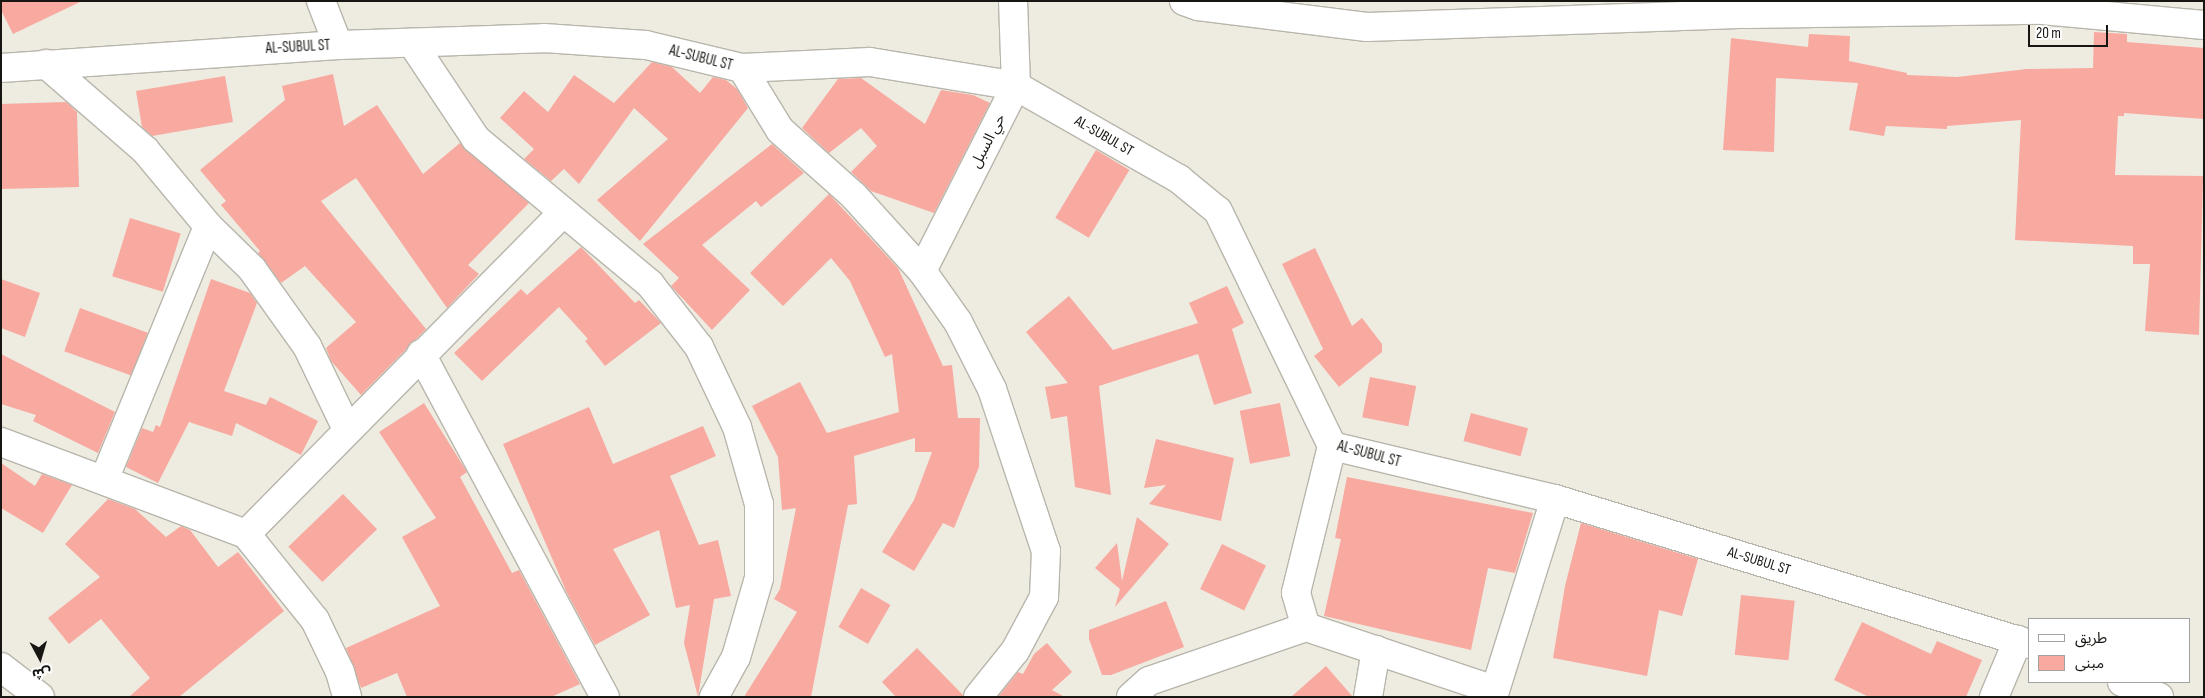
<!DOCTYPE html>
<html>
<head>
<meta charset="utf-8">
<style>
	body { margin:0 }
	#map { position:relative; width:2205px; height:698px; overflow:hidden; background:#eeebe1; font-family:"Sofia Sans Condensed","Noto Sans Arabic",sans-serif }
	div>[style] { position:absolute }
	.building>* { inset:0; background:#f8a9a0; transform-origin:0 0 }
	.roads { filter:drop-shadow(1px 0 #b8b6ac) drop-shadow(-1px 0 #b8b6ac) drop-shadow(0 1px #b8b6ac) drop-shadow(0 -1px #b8b6ac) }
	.minor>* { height:28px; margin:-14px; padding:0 14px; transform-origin:14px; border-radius:14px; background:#fff }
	span { translate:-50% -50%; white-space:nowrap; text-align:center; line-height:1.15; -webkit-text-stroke:4.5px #fff; paint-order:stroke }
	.street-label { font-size:15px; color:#171612 }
	.frame { position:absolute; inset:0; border:2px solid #171612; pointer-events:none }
	.legend { position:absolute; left:2028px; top:618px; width:162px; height:65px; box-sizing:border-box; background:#fff; border:1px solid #a2a2a0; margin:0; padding:6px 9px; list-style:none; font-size:15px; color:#171612 }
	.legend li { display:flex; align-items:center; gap:10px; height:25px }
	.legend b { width:25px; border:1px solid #a2a2a0 }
	.north { position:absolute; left:15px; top:633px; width:50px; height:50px; -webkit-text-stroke:4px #fff; paint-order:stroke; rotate:174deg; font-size:14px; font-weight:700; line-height:20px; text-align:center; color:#171612 }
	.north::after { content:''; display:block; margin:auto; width:18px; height:22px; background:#171612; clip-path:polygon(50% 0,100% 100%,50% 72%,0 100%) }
	.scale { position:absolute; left:2028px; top:25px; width:80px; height:22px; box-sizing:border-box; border:2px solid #171612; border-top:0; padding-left:6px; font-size:15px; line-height:18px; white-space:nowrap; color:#171612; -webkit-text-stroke:4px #fff; paint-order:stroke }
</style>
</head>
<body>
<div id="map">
	<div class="building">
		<div style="clip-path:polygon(1px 1px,82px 1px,13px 34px,1px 10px)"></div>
		<div style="clip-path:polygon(2094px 32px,2127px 34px,2127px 42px,2204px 48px,2204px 119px,2124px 113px,2124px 116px,2118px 116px,2115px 175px,2203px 176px,2199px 335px,2145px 331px,2150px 264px,2133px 264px,2133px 246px,2015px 240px,2021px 120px,1947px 126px,1947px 129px,1886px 126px,1884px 136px,1849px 130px,1858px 83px,1776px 78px,1774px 152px,1723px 150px,1731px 38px,1808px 47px,1809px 34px,1850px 36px,1849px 61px,1907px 73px,1907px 75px,1957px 77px,2027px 69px,2093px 68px)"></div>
		<div style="clip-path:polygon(652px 62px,672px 67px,700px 93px,713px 77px,726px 80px,737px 89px,748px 108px,640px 241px,597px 200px,668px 139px,634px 108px,579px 184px,564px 169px,551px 181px,524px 159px,534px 149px,500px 118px,524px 91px,548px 112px,574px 75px,614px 103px)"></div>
		<div style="clip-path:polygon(333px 74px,344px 126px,377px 105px,423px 174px,460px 143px,529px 203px,468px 265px,479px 274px,447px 308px,356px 178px,321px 201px,426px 329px,361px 395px,331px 361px,326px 348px,356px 322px,305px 266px,281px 283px,258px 253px,260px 251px,221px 205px,226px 201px,200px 170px,285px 100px,282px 86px)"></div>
		<div style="clip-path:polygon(225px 76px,233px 122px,152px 136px,142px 127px,136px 91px)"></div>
		<div style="clip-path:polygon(861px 78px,925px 124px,941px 90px,973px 95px,990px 103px,934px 213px,871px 191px,851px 172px,877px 146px,861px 128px,829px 153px,802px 128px,838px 79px)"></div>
		<div style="clip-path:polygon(66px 102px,77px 112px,79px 187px,1px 189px,1px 104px)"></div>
		<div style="clip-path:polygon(772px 144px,804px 173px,761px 207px,756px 201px,702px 245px,750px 290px,712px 330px,671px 286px,679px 278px,643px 244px)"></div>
		<div style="left:1096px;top:150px;width:39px;height:79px;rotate:31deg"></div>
		<div style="clip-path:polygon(829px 194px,898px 268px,943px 366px,952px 365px,958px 418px,980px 418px,979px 467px,954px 528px,943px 523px,914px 571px,882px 552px,914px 500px,932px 452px,915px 452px,915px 438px,854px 456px,857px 504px,848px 505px,811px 697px,744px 697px,797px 612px,774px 599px,780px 589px,796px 508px,782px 510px,778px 457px,752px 406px,800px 382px,827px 433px,899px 412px,892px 354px,885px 357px,850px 281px,831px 258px,783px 306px,750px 273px)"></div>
		<div style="left:130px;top:218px;width:53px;height:61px;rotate:17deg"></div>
		<div style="clip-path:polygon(581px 247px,635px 303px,639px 300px,661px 323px,605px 366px,585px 341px,588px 339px,559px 307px,482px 381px,454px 353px,521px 289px,527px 295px)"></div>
		<div style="clip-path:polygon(1315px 248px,1352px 326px,1362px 318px,1382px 344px,1382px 352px,1339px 387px,1314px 356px,1323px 349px,1282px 264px)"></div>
		<div style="clip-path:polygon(1px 279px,40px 293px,25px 337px,1px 328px)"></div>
		<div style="clip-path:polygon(211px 279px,250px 293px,257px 303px,224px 391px,266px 405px,270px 397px,318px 421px,301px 455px,236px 423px,232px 436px,189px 422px,158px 483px,126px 467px,142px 428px,153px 432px,156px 425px,160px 427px)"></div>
		<div style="clip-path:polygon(1227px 286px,1244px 323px,1232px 329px,1252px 393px,1214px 405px,1198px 354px,1099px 386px,1111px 495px,1075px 487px,1067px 416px,1051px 419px,1045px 387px,1068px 383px,1026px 332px,1069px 296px,1113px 350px,1198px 323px,1189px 303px)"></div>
		<div style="left:80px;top:308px;width:72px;height:46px;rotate:20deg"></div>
		<div style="clip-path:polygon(1px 354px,115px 412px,98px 453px,33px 421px,36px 415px,1px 404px)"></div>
		<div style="left:1370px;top:377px;width:47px;height:41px;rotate:11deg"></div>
		<div style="clip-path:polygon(424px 403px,467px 472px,460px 477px,512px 573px,519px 570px,580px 684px,551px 697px,407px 697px,397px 673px,361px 688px,346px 648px,440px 606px,402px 537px,436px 518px,379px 432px)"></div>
		<div style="left:1280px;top:403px;width:54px;height:41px;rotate:79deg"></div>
		<div style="clip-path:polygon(589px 407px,613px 464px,703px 426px,716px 456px,670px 476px,699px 545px,718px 540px,731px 596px,714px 599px,698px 697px,684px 643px,690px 605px,676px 608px,659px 530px,613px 549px,650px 615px,595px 645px,567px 593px,503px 444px)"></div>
		<div style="left:1471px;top:413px;width:59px;height:29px;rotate:15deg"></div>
		<div style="clip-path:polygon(1156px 439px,1234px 458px,1221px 521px,1149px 504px,1166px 485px,1144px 488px)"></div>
		<div style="clip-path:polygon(1px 463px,35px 486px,42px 474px,72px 485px,43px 533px,1px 508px)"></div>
		<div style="clip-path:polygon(1347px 477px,1533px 513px,1515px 573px,1488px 568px,1471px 650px,1324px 616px,1341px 539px,1335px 538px)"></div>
		<div style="left:343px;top:494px;width:49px;height:76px;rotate:46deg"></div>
		<div style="clip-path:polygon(108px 499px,135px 509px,166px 537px,181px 526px,190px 530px,218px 567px,238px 552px,284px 611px,179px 697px,129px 697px,150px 678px,101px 619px,69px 644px,48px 618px,100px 577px,65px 544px)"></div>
		<div style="clip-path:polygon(1137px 517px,1169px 544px,1115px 607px,1120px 589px,1095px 568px,1117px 543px,1122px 581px)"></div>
		<div style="clip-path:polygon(1581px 523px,1698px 559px,1682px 616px,1659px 610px,1647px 676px,1553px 658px,1565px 586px)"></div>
		<div style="left:1222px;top:544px;width:49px;height:50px;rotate:26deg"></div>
		<div style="left:861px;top:588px;width:34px;height:45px;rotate:30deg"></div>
		<div style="left:1741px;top:595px;width:54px;height:60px;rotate:6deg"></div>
		<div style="clip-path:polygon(1166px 601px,1184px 647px,1111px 675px,1102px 675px,1089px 639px,1089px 630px)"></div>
		<div style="clip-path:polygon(1862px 622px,1931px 654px,1937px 641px,1982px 660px,1966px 697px,1869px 697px,1834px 680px)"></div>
		<div style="clip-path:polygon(1047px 643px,1072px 672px,1052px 690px,1065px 697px,998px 697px,1018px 672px,1023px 674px,1034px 654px)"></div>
		<div style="clip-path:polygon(917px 648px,963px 695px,963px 697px,896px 697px,882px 682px)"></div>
		<div style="clip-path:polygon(1326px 666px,1353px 697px,1291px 697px)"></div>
	</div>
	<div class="roads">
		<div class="minor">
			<div style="left:321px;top:1px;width:47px;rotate:68.9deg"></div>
			<div style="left:1184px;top:1px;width:15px;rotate:20deg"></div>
			<div style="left:1198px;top:6px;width:170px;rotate:7.1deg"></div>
			<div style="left:1367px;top:27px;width:379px;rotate:-2deg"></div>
			<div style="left:1746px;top:14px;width:296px;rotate:-0.8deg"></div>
			<div style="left:2042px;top:10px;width:163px;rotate:5.3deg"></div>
			<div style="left:412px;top:43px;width:115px;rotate:56.3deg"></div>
			<div style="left:476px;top:139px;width:226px;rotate:39.8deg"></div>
			<div style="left:650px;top:284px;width:80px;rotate:52.1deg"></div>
			<div style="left:699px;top:347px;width:89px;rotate:64.6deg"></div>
			<div style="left:737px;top:427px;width:80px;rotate:74.1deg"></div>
			<div style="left:759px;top:504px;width:74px;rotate:90deg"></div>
			<div style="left:759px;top:578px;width:82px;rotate:106.2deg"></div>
			<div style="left:736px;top:657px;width:46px;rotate:118.8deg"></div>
			<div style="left:46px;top:64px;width:131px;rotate:41deg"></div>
			<div style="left:145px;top:150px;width:99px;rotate:50.3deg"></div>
			<div style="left:208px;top:226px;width:62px;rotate:44.3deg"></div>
			<div style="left:252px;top:269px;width:95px;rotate:54.5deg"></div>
			<div style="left:307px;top:346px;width:92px;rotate:64.3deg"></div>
			<div style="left:1px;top:68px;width:338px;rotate:-3.9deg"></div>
			<div style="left:338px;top:45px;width:206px;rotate:-1.9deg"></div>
			<div style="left:544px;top:38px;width:102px;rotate:3.9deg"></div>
			<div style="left:646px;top:45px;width:99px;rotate:13.5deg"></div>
			<div style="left:742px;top:68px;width:128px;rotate:-2.7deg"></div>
			<div style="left:870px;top:62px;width:148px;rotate:9.3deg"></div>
			<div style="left:1016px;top:86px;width:188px;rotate:29.7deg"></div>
			<div style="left:1179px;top:179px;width:50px;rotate:39.4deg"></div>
			<div style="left:1218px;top:211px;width:261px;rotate:64.1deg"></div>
			<div style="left:1332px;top:446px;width:229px;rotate:13.4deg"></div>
			<div style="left:1555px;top:499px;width:496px;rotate:17deg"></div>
			<div style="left:742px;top:68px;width:73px;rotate:58.5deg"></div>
			<div style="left:780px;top:130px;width:99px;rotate:41.7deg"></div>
			<div style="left:854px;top:196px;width:101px;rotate:47.8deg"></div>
			<div style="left:922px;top:271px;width:62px;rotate:54.8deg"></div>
			<div style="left:958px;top:322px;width:75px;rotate:63.1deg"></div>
			<div style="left:992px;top:389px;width:171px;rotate:71.6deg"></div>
			<div style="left:1046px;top:551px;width:46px;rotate:92.5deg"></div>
			<div style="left:1044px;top:597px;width:61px;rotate:118.2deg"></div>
			<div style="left:1015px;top:651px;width:59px;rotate:128.8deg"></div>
			<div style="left:922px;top:271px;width:208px;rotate:-63.1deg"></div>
			<div style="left:1016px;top:86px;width:85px;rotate:-92deg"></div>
			<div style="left:421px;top:354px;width:389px;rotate:61.8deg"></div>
			<div style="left:1px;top:442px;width:262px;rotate:20.6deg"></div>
			<div style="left:246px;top:534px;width:110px;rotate:51.3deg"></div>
			<div style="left:315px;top:620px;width:58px;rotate:64.3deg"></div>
			<div style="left:340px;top:672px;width:26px;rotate:74deg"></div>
			<div style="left:1332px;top:446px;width:151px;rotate:103.8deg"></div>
			<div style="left:1296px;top:593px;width:35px;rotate:74deg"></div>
			<div style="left:1306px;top:627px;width:198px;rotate:18.5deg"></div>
			<div style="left:104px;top:480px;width:274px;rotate:-67.7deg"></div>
			<div style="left:246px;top:534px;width:451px;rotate:-45.4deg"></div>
			<div style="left:1px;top:667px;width:49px;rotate:37.6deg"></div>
			<div style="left:2122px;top:682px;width:40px;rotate:22deg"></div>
			<div style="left:1131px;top:697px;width:24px;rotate:-42deg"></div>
			<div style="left:1149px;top:681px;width:166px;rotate:-19deg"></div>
			<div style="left:1368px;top:697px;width:48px;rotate:-80.3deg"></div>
			<div style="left:1493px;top:697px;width:207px;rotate:-72.6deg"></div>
			<div style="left:1994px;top:697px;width:62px;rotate:-67.2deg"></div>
		</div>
	</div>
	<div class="street-label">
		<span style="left:298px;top:47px;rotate:-3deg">AL-SUBUL ST</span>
		<span style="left:701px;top:58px;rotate:14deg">AL-SUBUL ST</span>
		<span style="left:1104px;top:136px;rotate:30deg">AL-SUBUL ST</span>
		<span style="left:988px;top:141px;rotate:-63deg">حي السبل</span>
		<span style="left:1369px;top:454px;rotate:15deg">AL-SUBUL ST</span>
		<span style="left:1759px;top:561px;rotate:17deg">AL-SUBUL ST</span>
	</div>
	<div class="frame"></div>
	<ul class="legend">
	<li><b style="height:6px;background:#fff"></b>طريق</li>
	<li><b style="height:14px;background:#f8a9a0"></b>مبنى</li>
	</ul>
	<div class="north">ش</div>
	<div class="scale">20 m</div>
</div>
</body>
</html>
